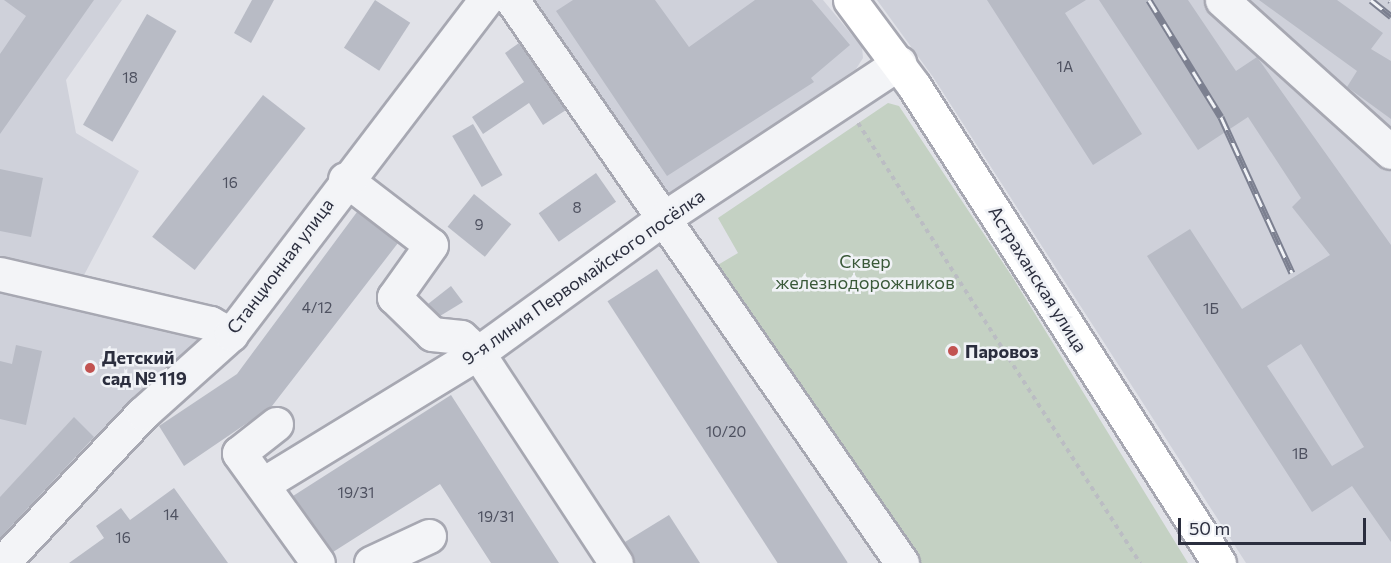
<!DOCTYPE html>
<html>
<head>
<meta charset="utf-8">
<style>
	body { margin:0 }
	#map { position:relative; width:1391px; height:563px; overflow:hidden; background:#e1e2e8; font-family:Commissioner,sans-serif }
	div>[style] { position:absolute }
	.built>* { inset:0; background:#cfd1da }
	.green>* { inset:0; background:#c4d1c3 }
	.building>* { inset:0; background:#b8bbc5; transform-origin:0 0 }
	.path>* { height:4px; margin-top:-2px; transform-origin:0; background:repeating-linear-gradient(90deg,#bbbdc3 0 4.5px,transparent 0 9px) }
	.roads { filter:drop-shadow(2px 0 #a7a8b2) drop-shadow(-2px 0 #a7a8b2) drop-shadow(0 2px #a7a8b2) drop-shadow(0 -2px #a7a8b2) }
	.minor>* { height:33px; margin:-16.5px; padding:0 16.5px; transform-origin:16.5px; border-radius:16.5px; background:#f3f4f7 }
	.major>* { height:33px; margin:-16.5px; padding:0 16.5px; transform-origin:16.5px; border-radius:16.5px; background:#fff }
	.rail>* { height:7px; margin-top:-3.5px; transform-origin:0; background:repeating-linear-gradient(90deg,#f0f2f6 0 14px,#7c8090 0 28px); box-sizing:border-box; border-block:2px solid #7c8090 }
	.dots>* { width:16px; height:16px; translate:-50% -50%; box-sizing:border-box; border:3px solid #f0f2f6; border-radius:50% }
	span { translate:-50% -50%; white-space:nowrap; text-align:center; line-height:1.15; -webkit-text-stroke:5px #f0f2f6; paint-order:stroke }
	.number-label { font-size:15px; color:#4e5160 }
	.number-label span { -webkit-text-stroke-width:0 }
	.park-label { font-size:18px; color:#3a5939 }
	.street-label { font-size:18px; color:#2b2e3e }
	.poi-label { font-size:18px; color:#2b2e3e; font-weight:700 }
	.left { translate:0 -50%; text-align:left }
	.scale { position:absolute; left:1178px; top:518px; width:188px; height:27px; box-sizing:border-box; border:3px solid #2b2e3e; border-top:0; padding-left:8px; font-size:18px; line-height:21px; white-space:nowrap; color:#2b2e3e; -webkit-text-stroke:4px #f0f2f6; paint-order:stroke }
</style>
</head>
<body>
<div id="map">
	<div class="built">
		<div style="clip-path:polygon(0 0,122px 0,66px 80px,76px 133px,139px 171px,83px 277px,0 258px)"></div>
		<div style="clip-path:polygon(526px 0,823px 0,862px 47px,863px 58px,856px 69px,673px 193px,663px 193px)"></div>
		<div style="clip-path:polygon(877px 0,1391px 0,1391px 563px,1246px 563px,933px 77px)"></div>
		<div style="clip-path:polygon(0 286px,202px 332px,208px 345px,0 554px)"></div>
	</div>
	<div class="green">
		<div style="clip-path:polygon(888px 103px,899px 106px,1013px 278px,1188px 563px,920px 563px,716px 266px,738px 253px,718px 218px)"></div>
	</div>
	<div class="building">
		<div style="clip-path:polygon(4px 0,94px 0,0 134px,0 54px,26px 16px)"></div>
		<div style="clip-path:polygon(252px 0,274px 0,251px 43px,234px 33px)"></div>
		<div style="left:375px;top:0;width:42px;height:57px;rotate:33deg"></div>
		<div style="clip-path:polygon(573px 0,655px 0,689px 47px,755px 0,812px 0,850px 45px,811px 78px,814px 82px,667px 176px,556px 11px)"></div>
		<div style="clip-path:polygon(987px 0,1086px 0,1065px 13px,1142px 134px,1093px 165px)"></div>
		<div style="clip-path:polygon(evenodd,1099px 0,1188px 0,1236px 71px,1257px 57px,1391px 245px,1391px 542px,1352px 486px,1312px 512px,1147px 256px,1190px 229px,1242px 309px,1330px 255px,1292px 207px,1301px 198px,1248px 117px,1198px 150px,1099px 0,1301px 344px,1364px 447px,1332px 466px,1267px 366px,1301px 344px)"></div>
		<div style="clip-path:polygon(1259px 0,1337px 0,1383px 33px,1371px 49px,1391px 61px,1391px 119px,1347px 87px,1357px 71px)"></div>
		<div style="left:147px;top:14px;width:34px;height:128px;rotate:30deg"></div>
		<div style="clip-path:polygon(519px 43px,566px 110px,543px 125px,529px 103px,483px 134px,472px 117px,524px 82px,505px 53px)"></div>
		<div style="left:263px;top:95px;width:54px;height:180px;rotate:38deg"></div>
		<div style="left:473px;top:124px;width:59px;height:24px;rotate:60deg"></div>
		<div style="clip-path:polygon(0 169px,43px 178px,31px 237px,0 231px)"></div>
		<div style="left:596px;top:173px;width:35px;height:70px;rotate:55deg"></div>
		<div style="left:474px;top:194px;width:48px;height:42px;rotate:39deg"></div>
		<div style="clip-path:polygon(357px 212px,398px 243px,272px 406px,184px 466px,159px 426px,237px 374px)"></div>
		<div style="left:657px;top:269px;width:350px;height:59px;rotate:57deg"></div>
		<div style="clip-path:polygon(451px 286px,463px 302px,440px 316px,428px 304px)"></div>
		<div style="clip-path:polygon(16px 345px,42px 351px,26px 425px,0 419px,0 361px,12px 364px)"></div>
		<div style="clip-path:polygon(451px 395px,559px 563px,491px 563px,440px 484px,333px 552px,293px 496px)"></div>
		<div style="clip-path:polygon(74px 417px,94px 437px,0 538px,0 497px)"></div>
		<div style="clip-path:polygon(174px 488px,228px 563px,69px 563px,104px 538px,96px 526px,121px 508px,130px 520px)"></div>
		<div style="clip-path:polygon(669px 515px,700px 563px,635px 563px,625px 542px)"></div>
	</div>
	<div class="path">
		<div style="left:858px;top:123px;width:523px;rotate:57.34deg"></div>
	</div>
	<div class="roads">
		<div class="minor">
			<div style="left:512px;top:0;width:685px;rotate:55.29deg"></div>
			<div style="left:1222px;top:0;width:227px;rotate:42deg"></div>
			<div style="left:345px;top:179px;width:108px;rotate:37.5deg"></div>
			<div style="left:431px;top:245px;width:64px;rotate:125.4deg"></div>
			<div style="left:394px;top:297px;width:53px;rotate:44.2deg"></div>
			<div style="left:432px;top:334px;width:29px;rotate:6deg"></div>
			<div style="left:461px;top:337px;width:23px;rotate:43deg"></div>
			<div style="left:478px;top:353px;width:251px;rotate:56.7deg"></div>
			<div style="left:0;top:274px;width:216px;rotate:13.1deg"></div>
			<div style="left:210px;top:323px;width:24px;rotate:28deg"></div>
			<div style="left:276px;top:424px;width:47px;rotate:141.9deg"></div>
			<div style="left:239px;top:453px;width:135px;rotate:54.3deg"></div>
			<div style="left:263px;top:484px;width:252px;rotate:-31.4deg"></div>
			<div style="left:478px;top:353px;width:230px;rotate:-36deg"></div>
			<div style="left:664px;top:218px;width:282px;rotate:-33.4deg"></div>
			<div style="left:2px;top:563px;width:206px;rotate:-46.8deg"></div>
			<div style="left:143px;top:413px;width:118px;rotate:-41.9deg"></div>
			<div style="left:231px;top:334px;width:420px;rotate:-52.7deg"></div>
			<div style="left:371px;top:563px;width:64px;rotate:-25deg"></div>
		</div>
		<div class="major">
			<div style="left:850px;top:0;width:107px;rotate:53.3deg"></div>
			<div style="left:914px;top:86px;width:566px;rotate:57.4deg"></div>
		</div>
	</div>
	<div class="rail">
		<div style="left:1149px;top:0;width:137px;rotate:58.4deg"></div>
		<div style="left:1221px;top:117px;width:171px;rotate:65.5deg"></div>
		<div style="left:1371px;top:0;width:26px;rotate:39deg"></div>
		<div style="left:1390px;top:0;width:1px;rotate:45deg"></div>
	</div>
	<div class="dots">
		<div style="left:953px;top:351px;background:#c25351"></div>
		<div style="left:90px;top:368px;background:#c25351"></div>
	</div>
	<div class="number-label">
		<span style="left:1065px;top:67px">1А</span>
		<span style="left:130px;top:78px">18</span>
		<span style="left:230px;top:183px">16</span>
		<span style="left:577px;top:208px">8</span>
		<span style="left:479px;top:225px">9</span>
		<span style="left:317px;top:308px">4/12</span>
		<span style="left:1211px;top:309px">1Б</span>
		<span style="left:726px;top:432px">10/20</span>
		<span style="left:1300px;top:454px">1В</span>
		<span style="left:356px;top:493px">19/31</span>
		<span style="left:171px;top:515px">14</span>
		<span style="left:496px;top:517px">19/31</span>
		<span style="left:123px;top:538px">16</span>
	</div>
	<div class="park-label">
		<span style="left:865px;top:272px">Сквер<br>железнодорожников</span>
	</div>
	<div class="street-label">
		<span style="left:280px;top:266px;rotate:-53deg">Станционная улица</span>
		<span style="left:583px;top:277px;rotate:-35deg">9-я линия Первомайского посёлка</span>
		<span style="left:1038px;top:279px;rotate:58deg">Астраханская улица</span>
	</div>
	<div class="poi-label">
		<span class="left" style="left:965px;top:351px">Паровоз</span>
		<span class="left" style="left:102px;top:368px">Детский<br>сад № 119</span>
	</div>
	<div class="scale">50 m</div>
</div>
</body>
</html>
